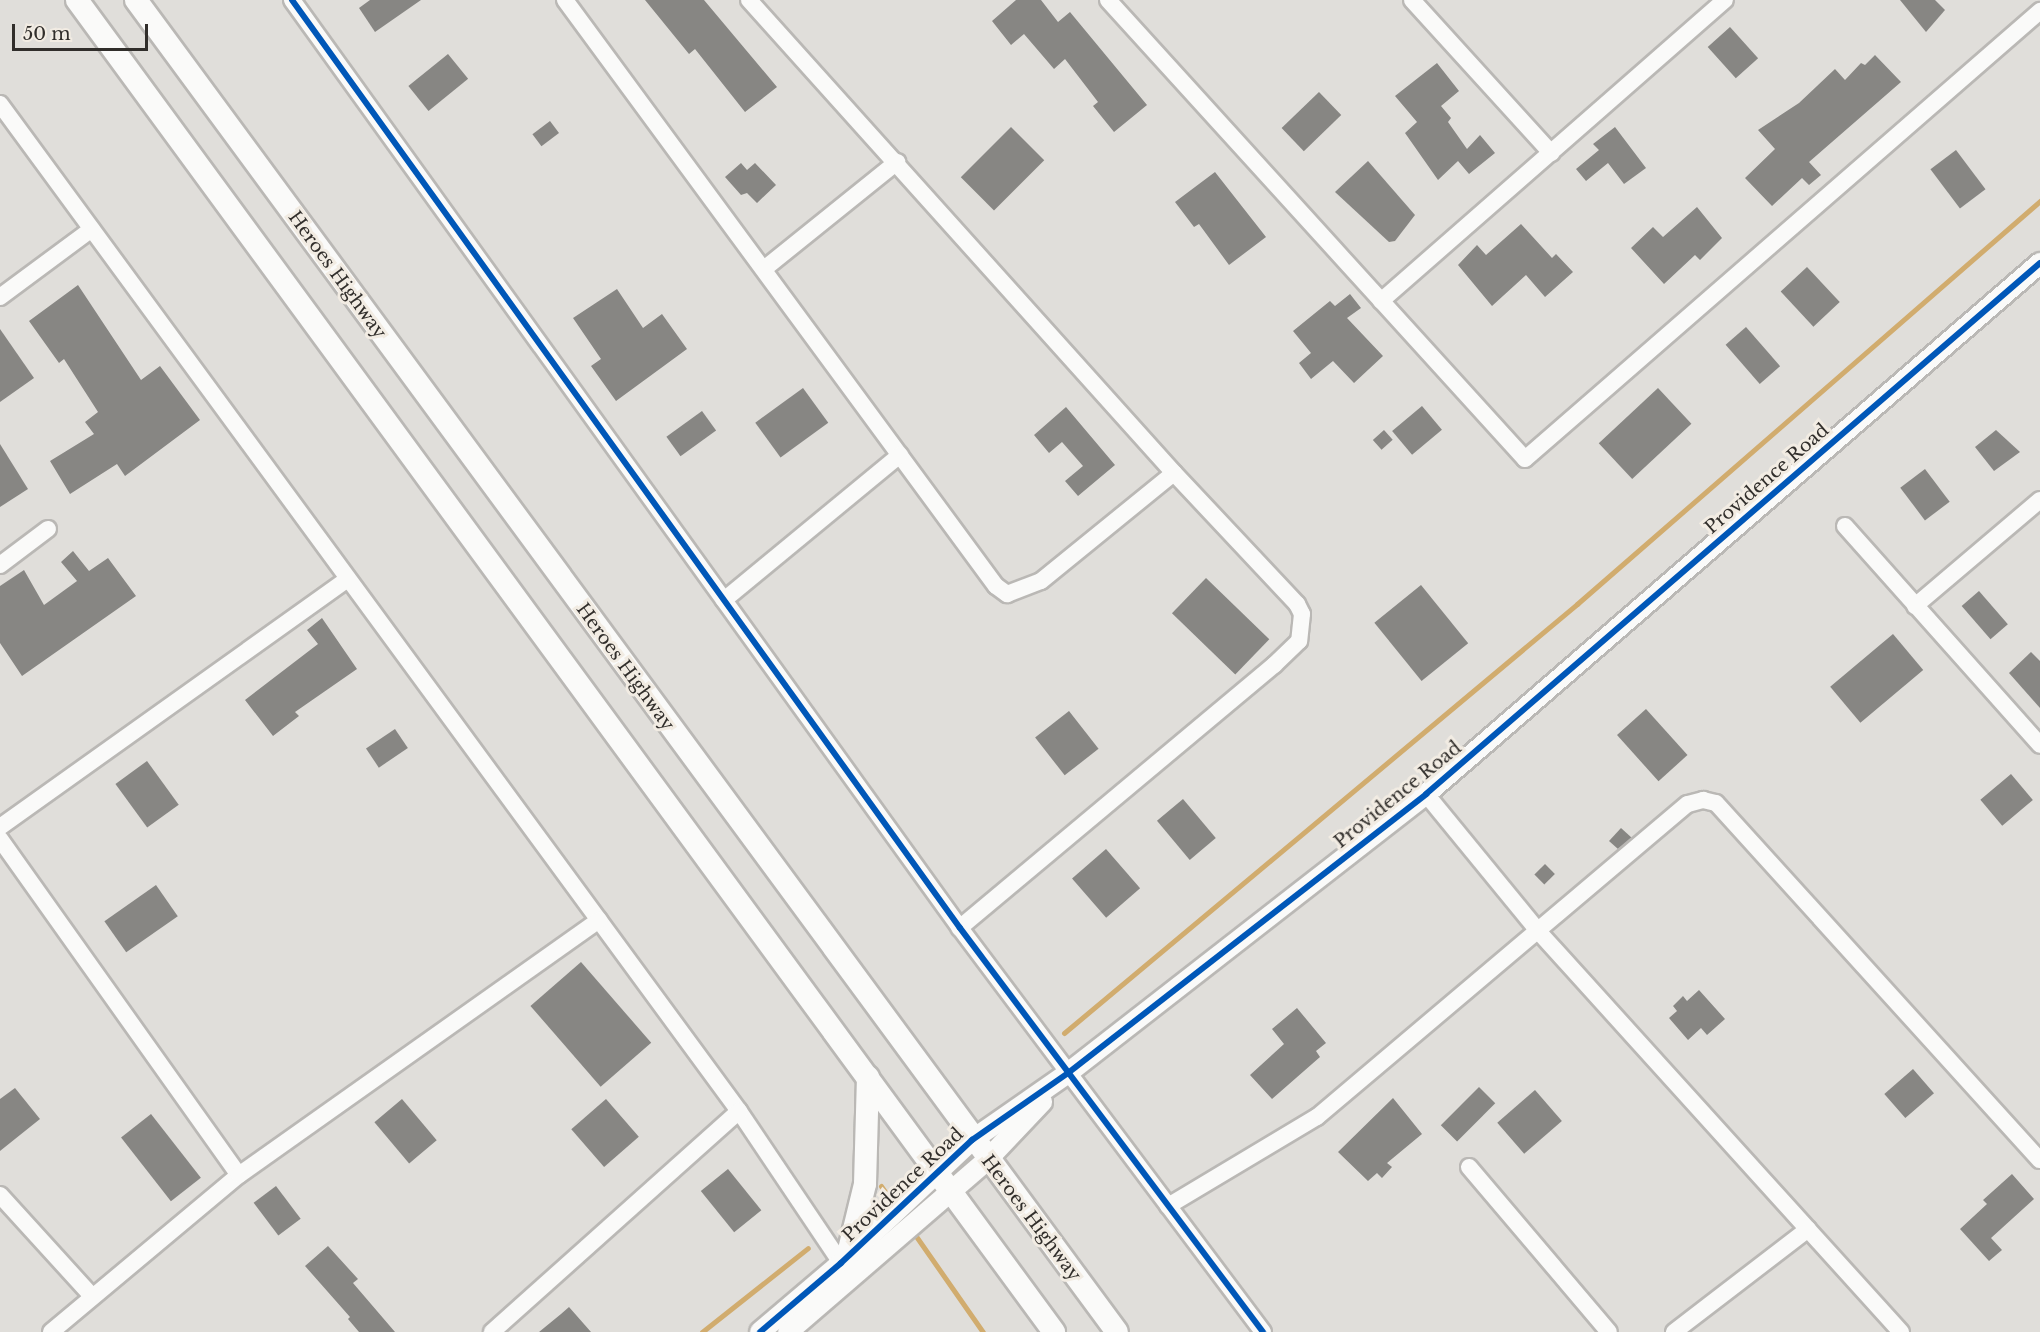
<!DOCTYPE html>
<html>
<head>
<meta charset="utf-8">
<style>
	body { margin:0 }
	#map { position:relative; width:2040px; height:1332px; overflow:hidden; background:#e0deda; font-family:"Libre Baskerville",serif }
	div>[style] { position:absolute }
	.stream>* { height:5px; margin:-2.5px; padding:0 2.5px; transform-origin:2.5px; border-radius:2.5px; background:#d1ac6e }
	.building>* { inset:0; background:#878683; transform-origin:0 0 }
	.roads { filter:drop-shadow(2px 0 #bab8b5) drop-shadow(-2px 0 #bab8b5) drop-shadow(0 2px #bab8b5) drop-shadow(0 -2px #bab8b5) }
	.minor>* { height:16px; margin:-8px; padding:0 8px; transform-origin:8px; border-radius:8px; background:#fafaf9 }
	.tertiary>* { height:20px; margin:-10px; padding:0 10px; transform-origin:10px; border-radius:10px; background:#fafaf9 }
	.secondary>* { height:22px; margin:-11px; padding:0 11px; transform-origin:11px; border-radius:11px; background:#fafaf9 }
	.cycleway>* { height:6px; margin:-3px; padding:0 3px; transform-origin:3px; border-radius:3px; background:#0057b8 }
	span { translate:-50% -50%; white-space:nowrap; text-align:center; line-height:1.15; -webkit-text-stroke:6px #f2ece3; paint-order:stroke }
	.street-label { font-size:18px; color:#312e2b }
	.scale { position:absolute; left:12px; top:24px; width:136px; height:27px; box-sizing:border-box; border:3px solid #312e2b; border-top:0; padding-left:8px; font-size:18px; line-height:21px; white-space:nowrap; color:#312e2b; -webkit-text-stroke:4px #f2ece3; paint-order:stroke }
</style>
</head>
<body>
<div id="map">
	<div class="stream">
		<div style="left:1064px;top:1033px;width:669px;rotate:-39.9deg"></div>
		<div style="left:1577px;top:604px;width:614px;rotate:-41.04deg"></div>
		<div style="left:881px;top:1186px;width:178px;rotate:55.1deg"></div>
		<div style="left:702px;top:1332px;width:135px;rotate:-38.4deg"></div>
	</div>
	<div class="building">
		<div style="clip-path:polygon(370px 0,421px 0,375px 32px,359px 8px)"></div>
		<div style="clip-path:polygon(645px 0,704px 0,777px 87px,745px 112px,695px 49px,689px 54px)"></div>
		<div style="clip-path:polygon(1016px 0,1041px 0,1058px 22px,1070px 12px,1147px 105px,1114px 132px,1093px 106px,1098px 102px,1065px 59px,1054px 69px,1024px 34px,1011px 45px,992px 21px)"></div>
		<div style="clip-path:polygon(1900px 0,1935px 0,1945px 10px,1926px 32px)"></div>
		<div style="left:1730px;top:27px;width:42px;height:30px;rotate:48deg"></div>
		<div style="left:448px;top:54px;width:32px;height:51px;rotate:51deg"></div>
		<div style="clip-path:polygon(1875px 55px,1901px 82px,1809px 162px,1821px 175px,1809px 185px,1802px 178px,1772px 206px,1745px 178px,1775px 149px,1758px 130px,1799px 103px,1835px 69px,1845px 80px,1861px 63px,1865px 65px)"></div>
		<div style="clip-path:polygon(1437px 63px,1459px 91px,1441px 106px,1451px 118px,1448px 122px,1467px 149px,1480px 135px,1495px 153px,1469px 174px,1458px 161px,1438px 180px,1405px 133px,1417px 122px,1395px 96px)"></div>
		<div style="left:1319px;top:92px;width:32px;height:52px;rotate:46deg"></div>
		<div style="left:550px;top:121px;width:15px;height:22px;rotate:53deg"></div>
		<div style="left:1011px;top:127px;width:47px;height:71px;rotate:45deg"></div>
		<div style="clip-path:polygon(1615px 127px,1646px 168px,1624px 184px,1608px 163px,1586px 181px,1576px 169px,1599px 150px,1593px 144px)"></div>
		<div style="left:1956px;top:150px;width:49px;height:32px;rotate:53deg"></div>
		<div style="clip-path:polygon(1368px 161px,1415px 215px,1395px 241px,1389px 242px,1335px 192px)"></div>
		<div style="clip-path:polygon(741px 163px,747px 170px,755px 163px,776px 185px,757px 203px,747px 193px,741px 195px,725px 177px)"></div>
		<div style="clip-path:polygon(1215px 172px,1266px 237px,1229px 265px,1199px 224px,1194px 227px,1175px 202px)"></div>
		<div style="clip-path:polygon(1697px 207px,1722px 238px,1700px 260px,1695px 255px,1664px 284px,1631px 248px,1653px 227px,1663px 237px)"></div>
		<div style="clip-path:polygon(1521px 224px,1552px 258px,1556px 254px,1573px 272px,1545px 297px,1526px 275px,1492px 306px,1458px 265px,1477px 245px,1486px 255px)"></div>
		<div style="left:1807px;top:267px;width:48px;height:36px;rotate:47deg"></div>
		<div style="clip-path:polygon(78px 285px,141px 380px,160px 366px,200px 420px,125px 476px,117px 464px,70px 494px,50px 461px,94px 434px,85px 422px,98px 412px,64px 359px,59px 363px,29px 321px)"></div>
		<div style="clip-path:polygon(617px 289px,643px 328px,662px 314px,687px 349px,616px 401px,591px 366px,601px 359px,573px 318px)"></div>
		<div style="clip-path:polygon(1350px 294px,1361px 308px,1347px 318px,1383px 356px,1354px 383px,1333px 361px,1311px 379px,1299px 363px,1311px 353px,1293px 331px,1330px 301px,1335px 306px)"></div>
		<div style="left:1746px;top:327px;width:52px;height:27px;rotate:49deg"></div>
		<div style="clip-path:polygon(0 329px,34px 378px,0 402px)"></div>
		<div style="left:803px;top:388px;width:43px;height:59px;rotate:54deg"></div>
		<div style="left:1658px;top:388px;width:49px;height:81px;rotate:47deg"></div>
		<div style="left:1422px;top:406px;width:31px;height:39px;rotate:50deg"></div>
		<div style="clip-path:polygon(1066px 407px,1115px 465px,1078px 496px,1065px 481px,1083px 466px,1062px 442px,1049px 453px,1034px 435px)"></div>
		<div style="left:702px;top:411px;width:24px;height:44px;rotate:54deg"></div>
		<div style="left:1384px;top:430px;width:13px;height:15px;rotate:48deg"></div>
		<div style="clip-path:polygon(1996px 430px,2020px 452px,1994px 471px,1975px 447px)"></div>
		<div style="clip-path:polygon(0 444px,28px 489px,0 507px)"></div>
		<div style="left:1925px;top:469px;width:41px;height:31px;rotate:53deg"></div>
		<div style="clip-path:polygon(73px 551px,89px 571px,108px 558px,136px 596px,22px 676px,0 643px,0 586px,24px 570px,44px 605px,77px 581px,61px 562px)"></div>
		<div style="left:1206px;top:578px;width:88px;height:49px;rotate:44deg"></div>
		<div style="left:1421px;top:585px;width:75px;height:60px;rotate:51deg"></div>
		<div style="left:1979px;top:591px;width:44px;height:23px;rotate:49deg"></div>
		<div style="clip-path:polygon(322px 618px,357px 669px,295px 712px,299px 716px,273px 736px,245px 700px,318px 644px,307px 630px)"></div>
		<div style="left:1893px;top:634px;width:47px;height:82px;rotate:50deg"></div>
		<div style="clip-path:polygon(2031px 652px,2040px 661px,2040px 708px,2009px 673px)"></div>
		<div style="left:1646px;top:709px;width:62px;height:39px;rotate:48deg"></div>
		<div style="left:1069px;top:711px;width:48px;height:43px;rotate:52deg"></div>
		<div style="left:395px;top:729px;width:23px;height:35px;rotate:56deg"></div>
		<div style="left:147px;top:761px;width:54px;height:39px;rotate:54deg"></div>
		<div style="left:2011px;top:774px;width:34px;height:40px;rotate:50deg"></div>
		<div style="left:1183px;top:799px;width:51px;height:34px;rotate:50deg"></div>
		<div style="clip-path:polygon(1621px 828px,1632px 838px,1618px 849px,1609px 841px)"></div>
		<div style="left:1106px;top:849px;width:52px;height:45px;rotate:49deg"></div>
		<div style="left:1545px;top:864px;width:14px;height:15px;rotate:45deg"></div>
		<div style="left:156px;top:885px;width:38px;height:63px;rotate:55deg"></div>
		<div style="left:581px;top:962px;width:107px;height:67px;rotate:49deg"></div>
		<div style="clip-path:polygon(1699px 990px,1725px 1019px,1707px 1035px,1701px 1028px,1688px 1040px,1669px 1018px,1677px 1011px,1673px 1006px,1683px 996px,1687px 1001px)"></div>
		<div style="clip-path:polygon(1297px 1008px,1326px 1043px,1316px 1051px,1320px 1057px,1272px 1099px,1250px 1075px,1284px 1044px,1272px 1029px)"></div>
		<div style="left:1913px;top:1069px;width:32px;height:38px;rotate:49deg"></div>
		<div style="left:1479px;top:1087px;width:23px;height:54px;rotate:45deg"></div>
		<div style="clip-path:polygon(15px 1088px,40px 1119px,0 1151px,0 1099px)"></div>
		<div style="left:1535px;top:1090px;width:41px;height:50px;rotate:49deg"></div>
		<div style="clip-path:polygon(1393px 1098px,1422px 1134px,1387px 1163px,1392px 1167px,1382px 1178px,1377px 1173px,1368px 1181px,1338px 1152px)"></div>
		<div style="left:402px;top:1099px;width:54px;height:36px;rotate:50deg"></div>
		<div style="left:606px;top:1099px;width:50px;height:46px;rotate:49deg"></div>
		<div style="left:151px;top:1114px;width:81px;height:38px;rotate:52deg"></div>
		<div style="left:728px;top:1169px;width:53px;height:35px;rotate:51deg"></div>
		<div style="clip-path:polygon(2012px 1174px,2034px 1199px,1991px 1238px,2002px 1250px,1989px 1261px,1960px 1229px,1987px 1204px,1983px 1200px)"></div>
		<div style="left:276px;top:1186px;width:41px;height:28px;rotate:53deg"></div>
		<div style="clip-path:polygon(328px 1246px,358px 1279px,353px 1283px,395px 1332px,359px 1332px,348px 1319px,350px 1317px,305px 1266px)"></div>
		<div style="clip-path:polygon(569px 1307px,591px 1332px,539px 1332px,561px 1314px)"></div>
	</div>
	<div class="roads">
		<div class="minor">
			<div style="left:292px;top:0;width:1143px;rotate:54.25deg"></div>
			<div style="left:960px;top:928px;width:505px;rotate:53.13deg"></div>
			<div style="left:565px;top:0;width:727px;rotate:53.67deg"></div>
			<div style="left:996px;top:586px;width:14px;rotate:36deg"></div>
			<div style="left:1007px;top:594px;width:36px;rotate:-21deg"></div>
			<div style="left:1041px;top:581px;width:171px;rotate:-39.1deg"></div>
			<div style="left:749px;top:0;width:636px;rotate:48.06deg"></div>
			<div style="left:1174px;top:473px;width:180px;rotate:46.8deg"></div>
			<div style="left:1297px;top:604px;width:11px;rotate:63deg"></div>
			<div style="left:1302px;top:614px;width:27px;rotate:96deg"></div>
			<div style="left:1299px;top:641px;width:35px;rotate:136deg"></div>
			<div style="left:1274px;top:665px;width:410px;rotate:140.1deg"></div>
			<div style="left:1108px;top:0;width:620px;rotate:47.74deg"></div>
			<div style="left:1525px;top:459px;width:683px;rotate:-41.02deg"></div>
			<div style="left:1412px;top:0;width:207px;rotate:47.7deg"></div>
			<div style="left:0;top:104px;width:1249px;rotate:53.73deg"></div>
			<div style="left:739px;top:1111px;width:195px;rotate:56.1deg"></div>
			<div style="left:764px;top:269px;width:171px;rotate:-38.8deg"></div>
			<div style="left:0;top:297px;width:114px;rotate:-36.5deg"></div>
			<div style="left:1381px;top:301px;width:457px;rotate:-41.2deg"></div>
			<div style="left:1845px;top:526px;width:293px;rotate:48.3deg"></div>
			<div style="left:0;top:565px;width:60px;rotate:-36.9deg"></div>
			<div style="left:724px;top:600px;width:228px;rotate:-39.5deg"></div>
			<div style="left:1915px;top:606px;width:164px;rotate:-40.3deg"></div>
			<div style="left:1426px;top:794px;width:177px;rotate:50.7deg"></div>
			<div style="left:1538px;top:931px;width:541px;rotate:47.85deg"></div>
			<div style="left:0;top:827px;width:427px;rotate:-35.5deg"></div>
			<div style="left:0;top:839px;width:412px;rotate:54.6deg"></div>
			<div style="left:1469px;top:1167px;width:216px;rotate:49.7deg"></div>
			<div style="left:0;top:1195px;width:137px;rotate:47.7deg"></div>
			<div style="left:1168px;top:1206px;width:174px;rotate:-30.9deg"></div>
			<div style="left:1317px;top:1117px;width:485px;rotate:-40.2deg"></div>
			<div style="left:1688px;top:804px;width:16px;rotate:-15deg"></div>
			<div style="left:1703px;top:800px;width:13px;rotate:13deg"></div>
			<div style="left:1716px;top:803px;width:482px;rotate:47.8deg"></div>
			<div style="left:51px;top:1332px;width:245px;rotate:-39.9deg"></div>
			<div style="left:239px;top:1175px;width:441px;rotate:-35.3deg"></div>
			<div style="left:492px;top:1332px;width:331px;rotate:-41.8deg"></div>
			<div style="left:1674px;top:1332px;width:169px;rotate:-37.5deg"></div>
		</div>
		<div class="tertiary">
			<div style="left:760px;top:1332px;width:106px;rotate:-40.4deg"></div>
			<div style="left:841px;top:1263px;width:180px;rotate:-43.2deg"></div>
			<div style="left:972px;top:1140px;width:117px;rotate:-34.9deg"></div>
			<div style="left:1068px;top:1073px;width:454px;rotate:-37.9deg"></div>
			<div style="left:1426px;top:794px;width:812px;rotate:-40.85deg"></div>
			<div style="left:788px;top:1332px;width:263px;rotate:-40.8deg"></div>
			<div style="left:987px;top:1160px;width:80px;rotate:-46.5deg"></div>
		</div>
		<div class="secondary">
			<div style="left:77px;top:0;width:1652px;rotate:53.74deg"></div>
			<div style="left:136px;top:0;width:1654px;rotate:53.63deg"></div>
			<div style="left:847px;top:1258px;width:76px;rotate:-76.3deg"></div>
			<div style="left:865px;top:1184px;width:107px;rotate:-88.4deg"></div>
		</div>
	</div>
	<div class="cycleway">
		<div style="left:292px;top:0;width:1143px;rotate:54.25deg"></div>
		<div style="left:960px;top:928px;width:505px;rotate:53.13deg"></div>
		<div style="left:760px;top:1332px;width:106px;rotate:-40.4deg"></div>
		<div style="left:841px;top:1263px;width:180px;rotate:-43.2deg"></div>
		<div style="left:972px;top:1140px;width:117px;rotate:-34.9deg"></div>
		<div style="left:1068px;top:1073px;width:454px;rotate:-37.9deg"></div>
		<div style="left:1426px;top:794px;width:812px;rotate:-40.85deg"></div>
	</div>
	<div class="street-label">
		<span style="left:337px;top:275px;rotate:54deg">Heroes Highway</span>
		<span style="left:1767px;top:479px;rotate:-41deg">Providence Road</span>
		<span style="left:625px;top:667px;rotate:54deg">Heroes Highway</span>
		<span style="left:1398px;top:795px;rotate:-39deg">Providence Road</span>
		<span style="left:903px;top:1185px;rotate:-43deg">Providence Road</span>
		<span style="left:1031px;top:1218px;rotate:53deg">Heroes Highway</span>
	</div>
	<div class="scale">50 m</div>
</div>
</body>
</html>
